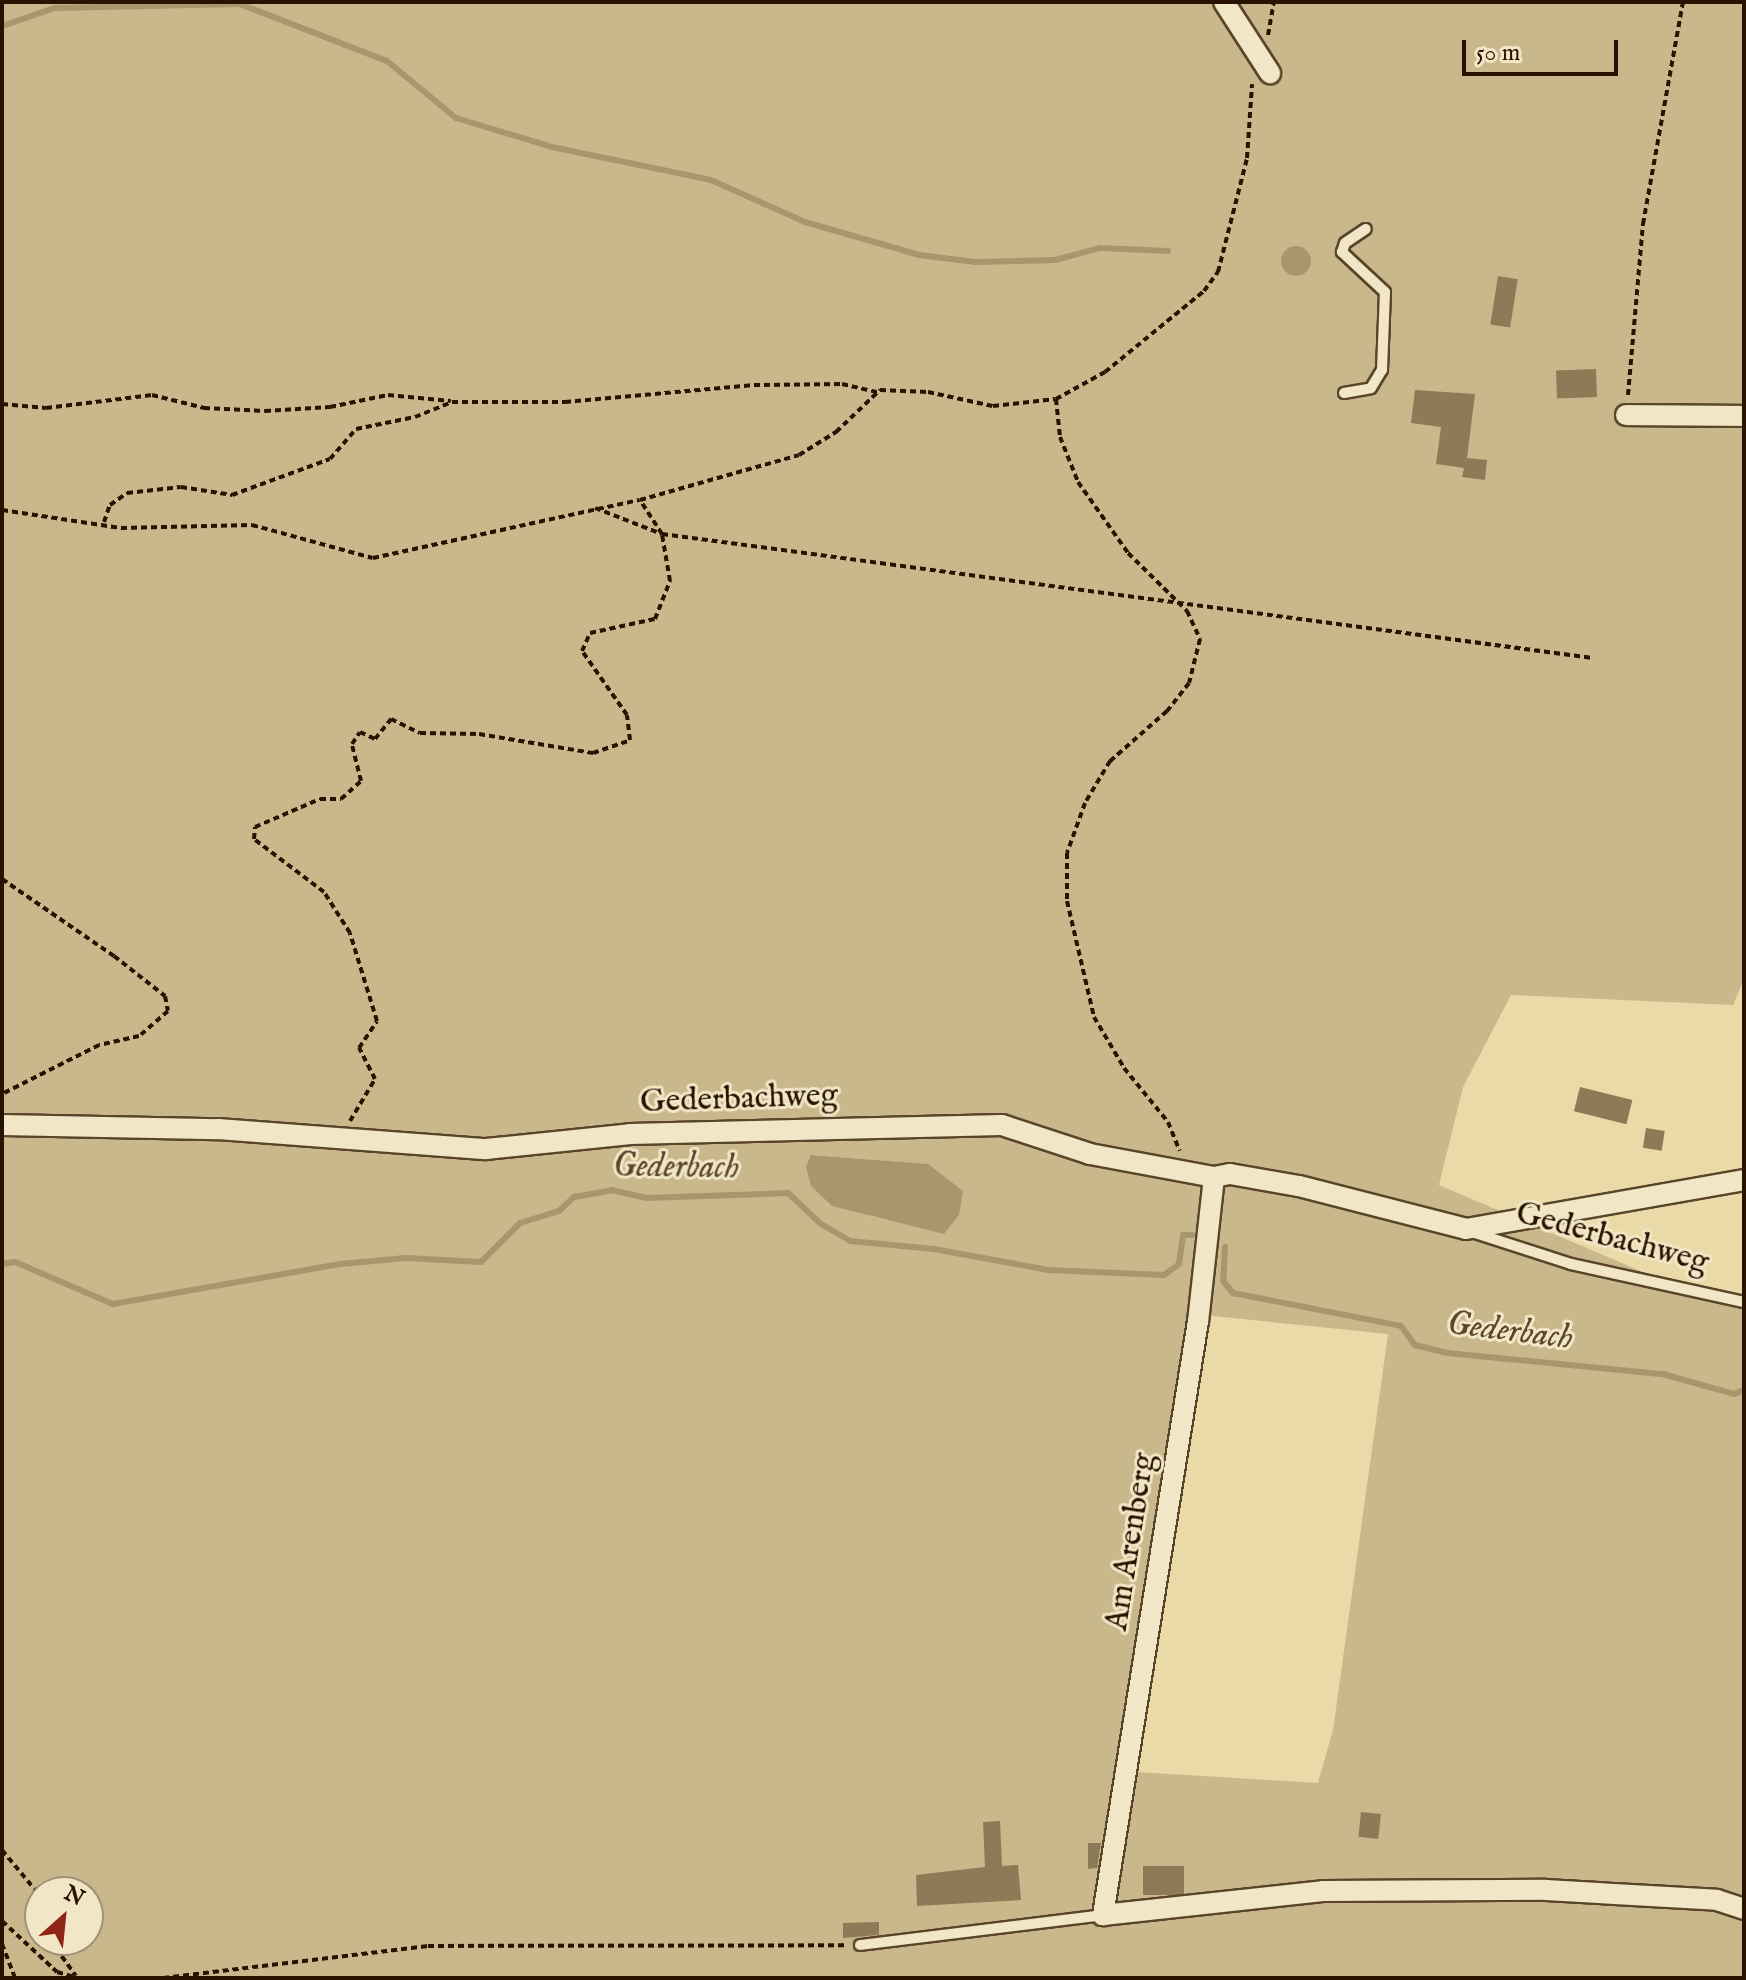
<!DOCTYPE html>
<html>
<head>
<meta charset="utf-8">
<style>
	body { margin:0 }
	#map { position:relative; width:1746px; height:1980px; overflow:hidden; background:#eadaa8; font-family:"IM FELL English",serif }
	div>[style] { position:absolute }
	.green>* { inset:0; background:#c9b88b }
	.water>* { inset:0; background:#a8966f }
	.round { border-radius:50% }
	.stream>* { height:6px; margin:-3px; padding:0 3px; transform-origin:3px; border-radius:3px; background:#a8966f }
	.building>* { inset:0; background:#8d7a57; transform-origin:0 0 }
	.path>* { height:4px; margin-top:-2px; transform-origin:0; background:repeating-linear-gradient(90deg,#281300 0 6px,transparent 0 10px) }
	.roads { filter:drop-shadow(2px 0 #58452a) drop-shadow(-2px 0 #58452a) drop-shadow(0 2px #58452a) drop-shadow(0 -2px #58452a) }
	.service>* { height:10px; margin:-5px; padding:0 5px; transform-origin:5px; border-radius:5px; background:#f1e7c6 }
	.minor>* { height:20px; margin:-10px; padding:0 10px; transform-origin:10px; border-radius:10px; background:#f1e7c6 }
	span { translate:-50% -50%; white-space:nowrap; text-align:center; line-height:1.15; -webkit-text-stroke:6px #f1e7c6; paint-order:stroke }
	.street-label { font-size:32px; color:#281300 }
	.water-label { font-size:34px; color:#5b472c; font-style:italic }
	.frame { position:absolute; inset:0; border:4px solid #281300; pointer-events:none }
	.north { position:absolute; left:24px; top:1876px; width:80px; height:80px; box-sizing:border-box; background:#f1e7c6; border:2px solid #a19277; border-radius:50%; rotate:27deg; font-size:22px; font-weight:700; line-height:32px; text-align:center; color:#281300 }
	.north::after { content:''; display:block; margin:auto; width:28px; height:36px; background:#8f2418; clip-path:polygon(50% 0,100% 100%,50% 72%,0 100%) }
	.scale { position:absolute; left:1462px; top:40px; width:156px; height:36px; box-sizing:border-box; border:4px solid #281300; border-top:0; padding-left:10px; font-size:24px; line-height:28px; white-space:nowrap; color:#281300; -webkit-text-stroke:6px #f1e7c6; paint-order:stroke }
</style>
</head>
<body>
<div id="map">
	<div class="green">
		<div style="clip-path:polygon(evenodd,2px 2px,1744px 2px,1744px 979px,1733px 1005px,1511px 995px,1463px 1087px,1439px 1185px,1678px 1287px,1744px 1297px,1744px 1978px,2px 1978px,2px 2px,811px 1155px,899px 1162px,944px 1233px,870px 1216px,811px 1155px,2px 2px,1193px 1314px,1388px 1334px,1333px 1730px,1318px 1783px,1121px 1771px,1193px 1314px,2px 2px,40px 1892px,88px 1892px,88px 1940px,40px 1940px,40px 1892px)"></div>
	</div>
	<div class="water">
		<div class="round" style="left:1281px;top:246px;width:30px;height:30px"></div>
		<div style="clip-path:polygon(811px 1155px,928px 1164px,963px 1191px,959px 1215px,944px 1234px,832px 1206px,811px 1186px,806px 1167px)"></div>
	</div>
	<div class="stream">
		<div style="left:2px;top:26px;width:56px;rotate:-18.8deg"></div>
		<div style="left:55px;top:8px;width:185px;rotate:-1.2deg"></div>
		<div style="left:240px;top:4px;width:158px;rotate:21.2deg"></div>
		<div style="left:387px;top:61px;width:89px;rotate:39.6deg"></div>
		<div style="left:456px;top:118px;width:100px;rotate:16.8deg"></div>
		<div style="left:552px;top:147px;width:162px;rotate:11.7deg"></div>
		<div style="left:711px;top:180px;width:103px;rotate:24.1deg"></div>
		<div style="left:805px;top:222px;width:119px;rotate:16.1deg"></div>
		<div style="left:919px;top:255px;width:57px;rotate:7deg"></div>
		<div style="left:976px;top:262px;width:79px;rotate:-1.5deg"></div>
		<div style="left:1055px;top:260px;width:47px;rotate:-14.9deg"></div>
		<div style="left:1100px;top:248px;width:68px;rotate:2.5deg"></div>
		<div style="left:1225px;top:1247px;width:34px;rotate:93deg"></div>
		<div style="left:1223px;top:1281px;width:16px;rotate:50deg"></div>
		<div style="left:1233px;top:1293px;width:171px;rotate:11.1deg"></div>
		<div style="left:1401px;top:1326px;width:24px;rotate:54deg"></div>
		<div style="left:1415px;top:1345px;width:33px;rotate:14deg"></div>
		<div style="left:1447px;top:1353px;width:217px;rotate:5.6deg"></div>
		<div style="left:1663px;top:1374px;width:74px;rotate:15.7deg"></div>
		<div style="left:1734px;top:1394px;width:11px;rotate:-22deg"></div>
		<div style="left:2px;top:1264px;width:13px;rotate:-9deg"></div>
		<div style="left:15px;top:1262px;width:107px;rotate:23.2deg"></div>
		<div style="left:113px;top:1304px;width:231px;rotate:-10deg"></div>
		<div style="left:341px;top:1264px;width:65px;rotate:-5.3deg"></div>
		<div style="left:406px;top:1258px;width:75px;rotate:3.1deg"></div>
		<div style="left:481px;top:1262px;width:55px;rotate:-45deg"></div>
		<div style="left:520px;top:1223px;width:41px;rotate:-17.1deg"></div>
		<div style="left:559px;top:1211px;width:21px;rotate:-43deg"></div>
		<div style="left:574px;top:1197px;width:39px;rotate:-10deg"></div>
		<div style="left:612px;top:1190px;width:35px;rotate:13deg"></div>
		<div style="left:646px;top:1198px;width:142px;rotate:-2deg"></div>
		<div style="left:788px;top:1193px;width:45px;rotate:43.2deg"></div>
		<div style="left:821px;top:1224px;width:34px;rotate:30deg"></div>
		<div style="left:850px;top:1241px;width:84px;rotate:5.4deg"></div>
		<div style="left:934px;top:1249px;width:116px;rotate:10.4deg"></div>
		<div style="left:1048px;top:1270px;width:116px;rotate:2.5deg"></div>
		<div style="left:1164px;top:1275px;width:19px;rotate:-36deg"></div>
		<div style="left:1179px;top:1264px;width:29px;rotate:-82deg"></div>
		<div style="left:1183px;top:1235px;width:9px"></div>
	</div>
	<div class="building">
		<div style="left:1498px;top:276px;width:20px;height:49px;rotate:9deg"></div>
		<div style="left:1596px;top:369px;width:28px;height:40px;rotate:88deg"></div>
		<div style="clip-path:polygon(1415px 390px,1475px 394px,1467px 458px,1487px 460px,1485px 480px,1462px 477px,1464px 468px,1436px 464px,1441px 427px,1411px 423px)"></div>
		<div style="left:1580px;top:1087px;width:54px;height:25px;rotate:14deg"></div>
		<div style="left:1646px;top:1128px;width:19px;height:20px;rotate:9deg"></div>
		<div style="left:1361px;top:1812px;width:20px;height:25px;rotate:6deg"></div>
		<div style="clip-path:polygon(1000px 1821px,1002px 1866px,1018px 1865px,1021px 1900px,917px 1906px,916px 1875px,985px 1867px,983px 1822px)"></div>
		<div style="clip-path:polygon(1088px 1843px,1101px 1843px,1097px 1868px,1088px 1869px)"></div>
		<div style="left:1143px;top:1866px;width:41px;height:29px"></div>
		<div style="clip-path:polygon(879px 1922px,879px 1935px,843px 1938px,843px 1923px)"></div>
	</div>
	<div class="path">
		<div style="left:1268px;top:35px;width:34px;rotate:-80deg"></div>
		<div style="left:1628px;top:395px;width:172px;rotate:-85deg"></div>
		<div style="left:1643px;top:224px;width:226px;rotate:-79.8deg"></div>
		<div style="left:1056px;top:399px;width:38px;rotate:84deg"></div>
		<div style="left:1060px;top:437px;width:48px;rotate:68.2deg"></div>
		<div style="left:1078px;top:482px;width:87px;rotate:54.8deg"></div>
		<div style="left:1128px;top:553px;width:83px;rotate:44.5deg"></div>
		<div style="left:1187px;top:611px;width:31px;rotate:65deg"></div>
		<div style="left:1200px;top:639px;width:45px;rotate:104deg"></div>
		<div style="left:1189px;top:683px;width:36px;rotate:128deg"></div>
		<div style="left:1167px;top:711px;width:76px;rotate:138.7deg"></div>
		<div style="left:1110px;top:761px;width:49px;rotate:120.8deg"></div>
		<div style="left:1085px;top:803px;width:53px;rotate:109.8deg"></div>
		<div style="left:1067px;top:853px;width:48px;rotate:90deg"></div>
		<div style="left:1067px;top:901px;width:119px;rotate:76.9deg"></div>
		<div style="left:1094px;top:1017px;width:59px;rotate:59.5deg"></div>
		<div style="left:1124px;top:1068px;width:70px;rotate:50.8deg"></div>
		<div style="left:1168px;top:1122px;width:31px;rotate:68deg"></div>
		<div style="left:2px;top:404px;width:44px;rotate:5.2deg"></div>
		<div style="left:46px;top:408px;width:107px;rotate:-7deg"></div>
		<div style="left:152px;top:395px;width:54px;rotate:14deg"></div>
		<div style="left:204px;top:408px;width:61px;rotate:2.8deg"></div>
		<div style="left:265px;top:411px;width:65px;rotate:-3.5deg"></div>
		<div style="left:330px;top:407px;width:59px;rotate:-11.7deg"></div>
		<div style="left:388px;top:395px;width:63px;rotate:5.4deg"></div>
		<div style="left:595px;top:508px;width:72px;rotate:21.2deg"></div>
		<div style="left:662px;top:534px;width:939px;rotate:7.59deg"></div>
		<div style="left:2px;top:510px;width:120px;rotate:8.6deg"></div>
		<div style="left:121px;top:528px;width:131px;rotate:-1.3deg"></div>
		<div style="left:252px;top:525px;width:125px;rotate:15.3deg"></div>
		<div style="left:373px;top:558px;width:273px;rotate:-12.3deg"></div>
		<div style="left:640px;top:500px;width:165px;rotate:-15.8deg"></div>
		<div style="left:799px;top:455px;width:44px;rotate:-31.9deg"></div>
		<div style="left:836px;top:432px;width:61px;rotate:-43.7deg"></div>
		<div style="left:880px;top:390px;width:48px;rotate:2.4deg"></div>
		<div style="left:928px;top:392px;width:66px;rotate:12.2deg"></div>
		<div style="left:993px;top:406px;width:63px;rotate:-6.3deg"></div>
		<div style="left:1056px;top:399px;width:56px;rotate:-28.9deg"></div>
		<div style="left:1105px;top:372px;width:128px;rotate:-39.3deg"></div>
		<div style="left:1204px;top:291px;width:24px;rotate:-54deg"></div>
		<div style="left:1218px;top:272px;width:118px;rotate:-75.7deg"></div>
		<div style="left:1247px;top:158px;width:74px;rotate:-86.1deg"></div>
		<div style="left:104px;top:522px;width:18px;rotate:-71deg"></div>
		<div style="left:110px;top:505px;width:21px;rotate:-35deg"></div>
		<div style="left:127px;top:493px;width:54px;rotate:-6.3deg"></div>
		<div style="left:181px;top:487px;width:52px;rotate:8.9deg"></div>
		<div style="left:232px;top:495px;width:104px;rotate:-20.2deg"></div>
		<div style="left:330px;top:459px;width:40px;rotate:-49deg"></div>
		<div style="left:356px;top:429px;width:60px;rotate:-11.5deg"></div>
		<div style="left:415px;top:417px;width:40px;rotate:-22deg"></div>
		<div style="left:452px;top:402px;width:113px"></div>
		<div style="left:565px;top:402px;width:190px;rotate:-5.1deg"></div>
		<div style="left:754px;top:385px;width:88px;rotate:-0.7deg"></div>
		<div style="left:842px;top:384px;width:36px;rotate:13deg"></div>
		<div style="left:2px;top:879px;width:136px;rotate:34.5deg"></div>
		<div style="left:114px;top:956px;width:65px;rotate:38.1deg"></div>
		<div style="left:165px;top:996px;width:15px;rotate:79deg"></div>
		<div style="left:168px;top:1011px;width:38px;rotate:139deg"></div>
		<div style="left:139px;top:1036px;width:41px;rotate:167.3deg"></div>
		<div style="left:99px;top:1045px;width:109px;rotate:153.2deg"></div>
		<div style="left:350px;top:1121px;width:49px;rotate:-59.2deg"></div>
		<div style="left:375px;top:1079px;width:35px;rotate:-117deg"></div>
		<div style="left:359px;top:1048px;width:32px;rotate:-56deg"></div>
		<div style="left:377px;top:1021px;width:92px;rotate:-107.1deg"></div>
		<div style="left:350px;top:933px;width:49px;rotate:-122.4deg"></div>
		<div style="left:324px;top:892px;width:88px;rotate:-142.9deg"></div>
		<div style="left:254px;top:839px;width:12px;rotate:-85deg"></div>
		<div style="left:255px;top:827px;width:71px;rotate:-23.3deg"></div>
		<div style="left:320px;top:799px;width:21px"></div>
		<div style="left:341px;top:799px;width:27px;rotate:-42deg"></div>
		<div style="left:361px;top:781px;width:38px;rotate:-104deg"></div>
		<div style="left:352px;top:744px;width:14px;rotate:-56deg"></div>
		<div style="left:360px;top:732px;width:17px;rotate:25deg"></div>
		<div style="left:375px;top:739px;width:26px;rotate:-51deg"></div>
		<div style="left:391px;top:719px;width:32px;rotate:26deg"></div>
		<div style="left:420px;top:733px;width:59px;rotate:1deg"></div>
		<div style="left:479px;top:734px;width:116px;rotate:9.5deg"></div>
		<div style="left:593px;top:753px;width:39px;rotate:-19deg"></div>
		<div style="left:630px;top:740px;width:25px;rotate:-97deg"></div>
		<div style="left:627px;top:715px;width:78px;rotate:-125.1deg"></div>
		<div style="left:582px;top:651px;width:20px;rotate:-66deg"></div>
		<div style="left:590px;top:633px;width:66px;rotate:-12.2deg"></div>
		<div style="left:655px;top:619px;width:41px;rotate:-68.5deg"></div>
		<div style="left:670px;top:581px;width:48px;rotate:-99.7deg"></div>
		<div style="left:662px;top:534px;width:40px;rotate:-122.9deg"></div>
		<div style="left:2px;top:1850px;width:53px;rotate:50.3deg"></div>
		<div style="left:36px;top:1891px;width:15px;rotate:74deg"></div>
		<div style="left:2px;top:1921px;width:75px;rotate:42.8deg"></div>
		<div style="left:57px;top:1972px;width:22px;rotate:16deg"></div>
		<div style="left:50px;top:1940px;width:44px;rotate:54.2deg"></div>
		<div style="left:2px;top:1944px;width:36px;rotate:69deg"></div>
		<div style="left:2px;top:1978px;width:1px"></div>
		<div style="left:163px;top:1978px;width:267px;rotate:-6.9deg"></div>
		<div style="left:428px;top:1946px;width:418px;rotate:-0.1deg"></div>
	</div>
	<div class="roads">
		<div class="service">
			<div style="left:1344px;top:393px;width:27px;rotate:-10deg"></div>
			<div style="left:1371px;top:388px;width:21px;rotate:-59deg"></div>
			<div style="left:1382px;top:370px;width:78px;rotate:-87.8deg"></div>
			<div style="left:1385px;top:292px;width:59px;rotate:-137.1deg"></div>
			<div style="left:1342px;top:252px;width:9px;rotate:-72deg"></div>
			<div style="left:1345px;top:243px;width:25px;rotate:-34deg"></div>
			<div style="left:1475px;top:1233px;width:101px;rotate:17.9deg"></div>
			<div style="left:1571px;top:1264px;width:177px;rotate:12.4deg"></div>
			<div style="left:860px;top:1945px;width:245px;rotate:-7deg"></div>
		</div>
		<div class="minor">
			<div style="left:1224px;top:2px;width:85px;rotate:57.1deg"></div>
			<div style="left:1626px;top:415px;width:118px;rotate:0.5deg"></div>
			<div style="left:2px;top:1125px;width:216px;rotate:1.1deg"></div>
			<div style="left:218px;top:1129px;width:269px;rotate:4.3deg"></div>
			<div style="left:486px;top:1149px;width:145px;rotate:-5.9deg"></div>
			<div style="left:630px;top:1134px;width:372px;rotate:-1.4deg"></div>
			<div style="left:1002px;top:1125px;width:93px;rotate:18.2deg"></div>
			<div style="left:1090px;top:1154px;width:126px;rotate:10.5deg"></div>
			<div style="left:1214px;top:1177px;width:16px;rotate:-11deg"></div>
			<div style="left:1230px;top:1174px;width:70px;rotate:9.9deg"></div>
			<div style="left:1299px;top:1186px;width:172px;rotate:14.4deg"></div>
			<div style="left:1466px;top:1229px;width:282px;rotate:-10deg"></div>
			<div style="left:1214px;top:1177px;width:145px;rotate:96.3deg"></div>
			<div style="left:1198px;top:1321px;width:602px;rotate:99.09deg"></div>
			<div style="left:1103px;top:1915px;width:221px;rotate:-6.2deg"></div>
			<div style="left:1323px;top:1891px;width:223px;rotate:-0.3deg"></div>
			<div style="left:1546px;top:1890px;width:171px;rotate:3.3deg"></div>
			<div style="left:1717px;top:1900px;width:28px;rotate:18deg"></div>
		</div>
	</div>
	<div class="street-label">
		<span style="left:739px;top:1100px;rotate:-2deg">Gederbachweg</span>
		<span style="left:1612px;top:1239px;rotate:15deg">Gederbachweg</span>
		<span style="left:1132px;top:1542px;rotate:-81deg">Am Arenberg</span>
	</div>
	<div class="water-label">
		<span style="left:676px;top:1167px;rotate:1deg">Gederbach</span>
		<span style="left:1510px;top:1331px;rotate:7deg">Gederbach</span>
	</div>
	<div class="frame"></div>
	<div class="north">N</div>
	<div class="scale">50 m</div>
</div>
</body>
</html>
